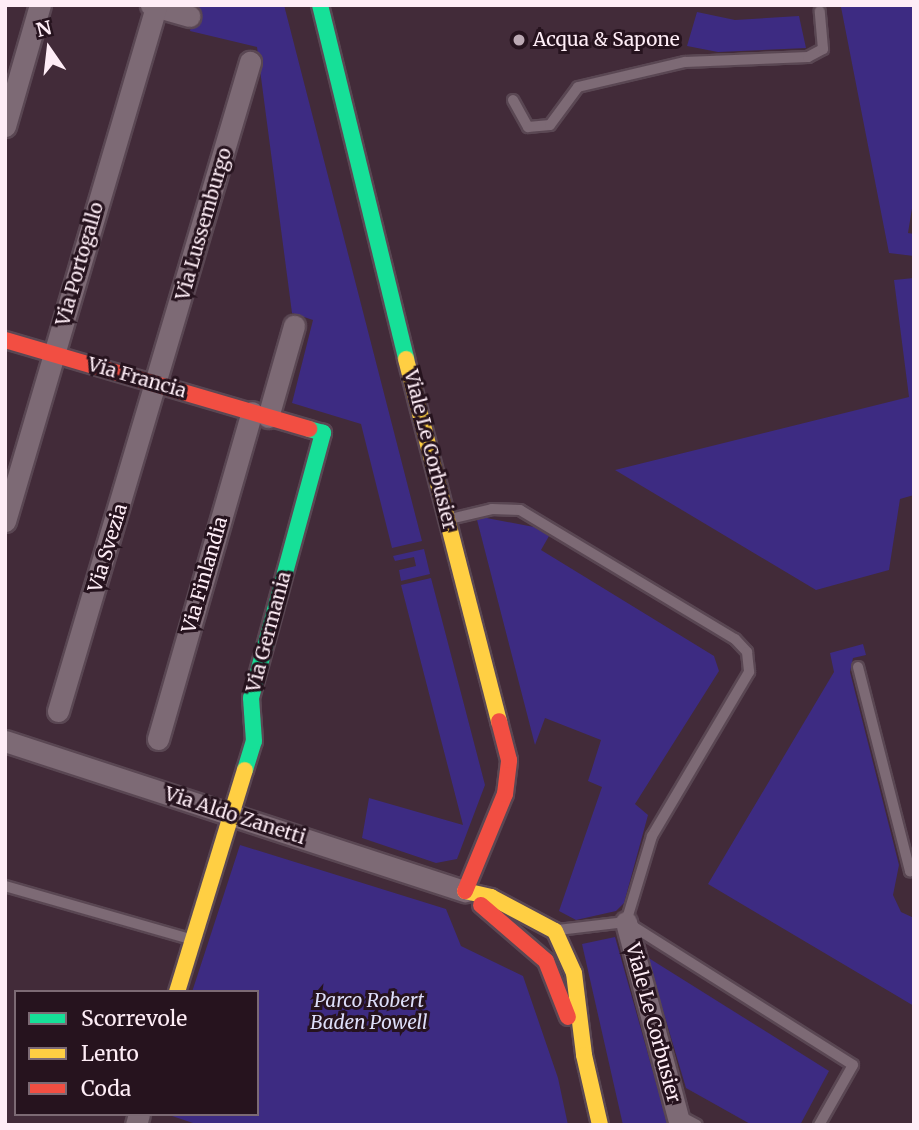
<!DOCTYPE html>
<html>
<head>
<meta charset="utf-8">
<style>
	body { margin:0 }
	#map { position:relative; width:919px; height:1130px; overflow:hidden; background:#422b39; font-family:Merriweather,serif }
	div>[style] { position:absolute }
	.green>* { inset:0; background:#3d2b82 }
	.roads { filter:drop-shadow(2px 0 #5a4753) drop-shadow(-2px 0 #5a4753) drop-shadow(0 2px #5a4753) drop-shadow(0 -2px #5a4753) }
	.lane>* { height:10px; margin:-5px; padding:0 5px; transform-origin:5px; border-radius:5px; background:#7d6a75 }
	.street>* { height:21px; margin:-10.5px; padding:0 10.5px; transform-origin:10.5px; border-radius:10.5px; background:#7d6a75 }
	.fast>* { height:16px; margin:-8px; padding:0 8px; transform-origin:8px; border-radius:8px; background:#16e098 }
	.slow>* { height:16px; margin:-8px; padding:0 8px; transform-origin:8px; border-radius:8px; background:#ffcf43 }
	.jam>* { height:16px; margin:-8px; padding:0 8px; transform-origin:8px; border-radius:8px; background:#f24e42 }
	.dots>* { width:19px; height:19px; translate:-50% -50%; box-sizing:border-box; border:4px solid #26131e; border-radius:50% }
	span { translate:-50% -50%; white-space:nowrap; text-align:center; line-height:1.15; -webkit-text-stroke:6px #26131e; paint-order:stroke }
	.poi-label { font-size:19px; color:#feedf6 }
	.left { translate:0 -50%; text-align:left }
	.street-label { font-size:19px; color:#feedf6 }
	.park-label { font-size:19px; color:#dddef9; font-style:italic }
	.frame { position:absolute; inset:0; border:7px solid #feedf6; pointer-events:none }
	.legend { position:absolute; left:14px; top:990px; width:245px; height:126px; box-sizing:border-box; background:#26131e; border:2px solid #7c6a74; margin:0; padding:9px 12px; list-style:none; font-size:21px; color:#feedf6 }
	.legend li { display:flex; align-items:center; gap:14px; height:35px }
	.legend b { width:35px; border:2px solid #7c6a74 }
	.north { position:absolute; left:14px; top:14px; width:70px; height:70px; -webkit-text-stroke:5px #26131e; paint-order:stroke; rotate:346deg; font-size:19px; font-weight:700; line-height:28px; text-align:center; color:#feedf6 }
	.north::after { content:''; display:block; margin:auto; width:24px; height:32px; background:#feedf6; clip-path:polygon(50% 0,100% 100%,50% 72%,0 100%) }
</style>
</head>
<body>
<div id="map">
	<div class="green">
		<div style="clip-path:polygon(197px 5px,284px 5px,422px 541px,392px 548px,361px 424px,292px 403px,313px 320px,292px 313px,257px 47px,190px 31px)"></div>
		<div style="clip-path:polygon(914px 5px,914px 196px,908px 233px,914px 234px,914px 256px,889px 253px,841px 7px)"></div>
		<div style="clip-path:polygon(697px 12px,735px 20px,799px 16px,806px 48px,718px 52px,687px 46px)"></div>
		<div style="clip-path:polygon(914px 278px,914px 495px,900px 499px,889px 570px,816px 590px,615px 470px,909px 397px,894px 280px)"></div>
		<div style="clip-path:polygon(476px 516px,534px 527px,549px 536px,541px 550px,714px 656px,719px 671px,635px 804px,648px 815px,624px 903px,616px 911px,576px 920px,559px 911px,602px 787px,588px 781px,601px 740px,545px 718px,535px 745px)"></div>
		<div style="clip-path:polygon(424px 549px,430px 574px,401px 581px,399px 570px,416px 566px,414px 557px,395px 561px,393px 556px)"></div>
		<div style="clip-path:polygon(431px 578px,485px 785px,457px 859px,436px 863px,362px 838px,369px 798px,463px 825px,401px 585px)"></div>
		<div style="clip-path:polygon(863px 644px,866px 655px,853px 658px,850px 672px,899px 865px,893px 895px,901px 912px,914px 918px,914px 1006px,708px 884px,834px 672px,830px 653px)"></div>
		<div style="clip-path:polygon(240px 845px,446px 909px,461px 946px,523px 976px,558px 1078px,568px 1125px,199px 1125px,166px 1114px,257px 1114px,257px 992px,192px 992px)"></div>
		<div style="clip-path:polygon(615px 937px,668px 1125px,623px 1125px,582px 944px)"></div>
		<div style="clip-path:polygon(647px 957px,829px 1071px,800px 1125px,752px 1125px,686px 1088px)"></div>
	</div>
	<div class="roads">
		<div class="lane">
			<div style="left:513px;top:100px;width:31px;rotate:61deg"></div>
			<div style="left:528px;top:127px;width:22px;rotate:-5deg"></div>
			<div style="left:550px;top:125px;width:47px;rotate:-53.6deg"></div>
			<div style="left:578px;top:87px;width:110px;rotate:-13.2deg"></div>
			<div style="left:685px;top:62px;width:123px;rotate:-2.3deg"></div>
			<div style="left:808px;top:57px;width:17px;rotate:-28deg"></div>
			<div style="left:823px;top:49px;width:38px;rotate:-95deg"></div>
			<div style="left:450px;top:519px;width:43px;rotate:-13.4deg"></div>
			<div style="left:492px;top:509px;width:28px;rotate:2deg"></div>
			<div style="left:520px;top:510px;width:251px;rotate:31deg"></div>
			<div style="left:735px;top:639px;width:18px;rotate:47deg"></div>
			<div style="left:747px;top:652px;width:20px;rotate:84deg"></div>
			<div style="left:749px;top:672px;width:191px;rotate:120.6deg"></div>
			<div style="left:652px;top:836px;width:90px;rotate:106.8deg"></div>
			<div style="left:858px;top:667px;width:211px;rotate:75.7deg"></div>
			<div style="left:910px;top:871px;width:4px;rotate:-14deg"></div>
			<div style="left:5px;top:886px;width:192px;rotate:16deg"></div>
			<div style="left:558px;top:930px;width:68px;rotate:-6.7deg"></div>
			<div style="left:626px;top:922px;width:268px;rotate:32.2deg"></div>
			<div style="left:853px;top:1065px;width:69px;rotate:119.5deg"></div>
			<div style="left:680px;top:1116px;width:19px;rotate:28deg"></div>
		</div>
		<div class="street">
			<div style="left:151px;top:5px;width:40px;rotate:16deg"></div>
			<div style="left:5px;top:126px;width:126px;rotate:-73.9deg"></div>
			<div style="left:268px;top:417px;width:95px;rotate:-74.1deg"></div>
			<div style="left:5px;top:521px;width:536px;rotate:-73.63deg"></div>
			<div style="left:58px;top:711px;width:677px;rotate:-73.52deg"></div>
			<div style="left:158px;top:739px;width:340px;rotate:-74deg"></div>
			<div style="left:5px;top:741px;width:484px;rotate:18.1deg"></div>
			<div style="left:626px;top:922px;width:210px;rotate:75.1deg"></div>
			<div style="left:136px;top:1125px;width:11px;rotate:-75deg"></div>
		</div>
		<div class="fast">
			<div style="left:320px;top:5px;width:364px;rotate:76.3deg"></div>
			<div style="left:245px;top:770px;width:30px;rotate:-73deg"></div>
			<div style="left:254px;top:741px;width:43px;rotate:-94deg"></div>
			<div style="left:251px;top:698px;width:275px;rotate:-74.8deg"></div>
			<div style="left:323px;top:433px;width:15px;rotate:-164deg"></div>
		</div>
		<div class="slow">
			<div style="left:406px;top:359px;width:374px;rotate:75.6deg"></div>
			<div style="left:465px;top:891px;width:27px;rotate:13deg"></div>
			<div style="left:491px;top:897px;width:72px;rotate:28deg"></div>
			<div style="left:555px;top:931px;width:46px;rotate:65.7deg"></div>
			<div style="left:574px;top:973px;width:83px;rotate:83deg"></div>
			<div style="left:584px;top:1055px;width:72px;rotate:77.1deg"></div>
			<div style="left:177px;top:992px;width:232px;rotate:-73deg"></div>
		</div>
		<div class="jam">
			<div style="left:5px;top:340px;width:317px;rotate:16.3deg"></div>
			<div style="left:465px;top:891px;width:105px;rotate:-67.6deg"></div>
			<div style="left:505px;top:794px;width:34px;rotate:-83deg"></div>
			<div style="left:509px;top:760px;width:40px;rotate:-104.4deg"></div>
			<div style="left:481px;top:905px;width:86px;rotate:40.7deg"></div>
			<div style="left:546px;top:961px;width:60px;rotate:68.6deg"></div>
		</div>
	</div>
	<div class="dots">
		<div style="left:519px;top:40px;background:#bca9b4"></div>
	</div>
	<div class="poi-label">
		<span class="left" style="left:533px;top:40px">Acqua &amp; Sapone</span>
	</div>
	<div class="street-label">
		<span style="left:204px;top:224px;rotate:-74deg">Via Lussemburgo</span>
		<span style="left:80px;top:264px;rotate:-74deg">Via Portogallo</span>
		<span style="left:137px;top:378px;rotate:16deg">Via Francia</span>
		<span style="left:430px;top:450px;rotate:76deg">Viale Le Corbusier</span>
		<span style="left:108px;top:548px;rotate:-73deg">Via Svezia</span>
		<span style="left:205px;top:575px;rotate:-74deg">Via Finlandia</span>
		<span style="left:269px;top:632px;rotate:-75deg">Via Germania</span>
		<span style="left:235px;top:816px;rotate:18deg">Via Aldo Zanetti</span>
		<span style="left:653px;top:1023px;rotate:75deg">Viale Le Corbusier</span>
	</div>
	<div class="park-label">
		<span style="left:369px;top:1012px">Parco Robert<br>Baden Powell</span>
	</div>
	<div class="frame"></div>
	<ul class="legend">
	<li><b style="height:9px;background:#16e098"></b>Scorrevole</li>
	<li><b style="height:9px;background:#ffcf43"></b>Lento</li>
	<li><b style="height:9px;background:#f24e42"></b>Coda</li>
	</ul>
	<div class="north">N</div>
</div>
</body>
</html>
